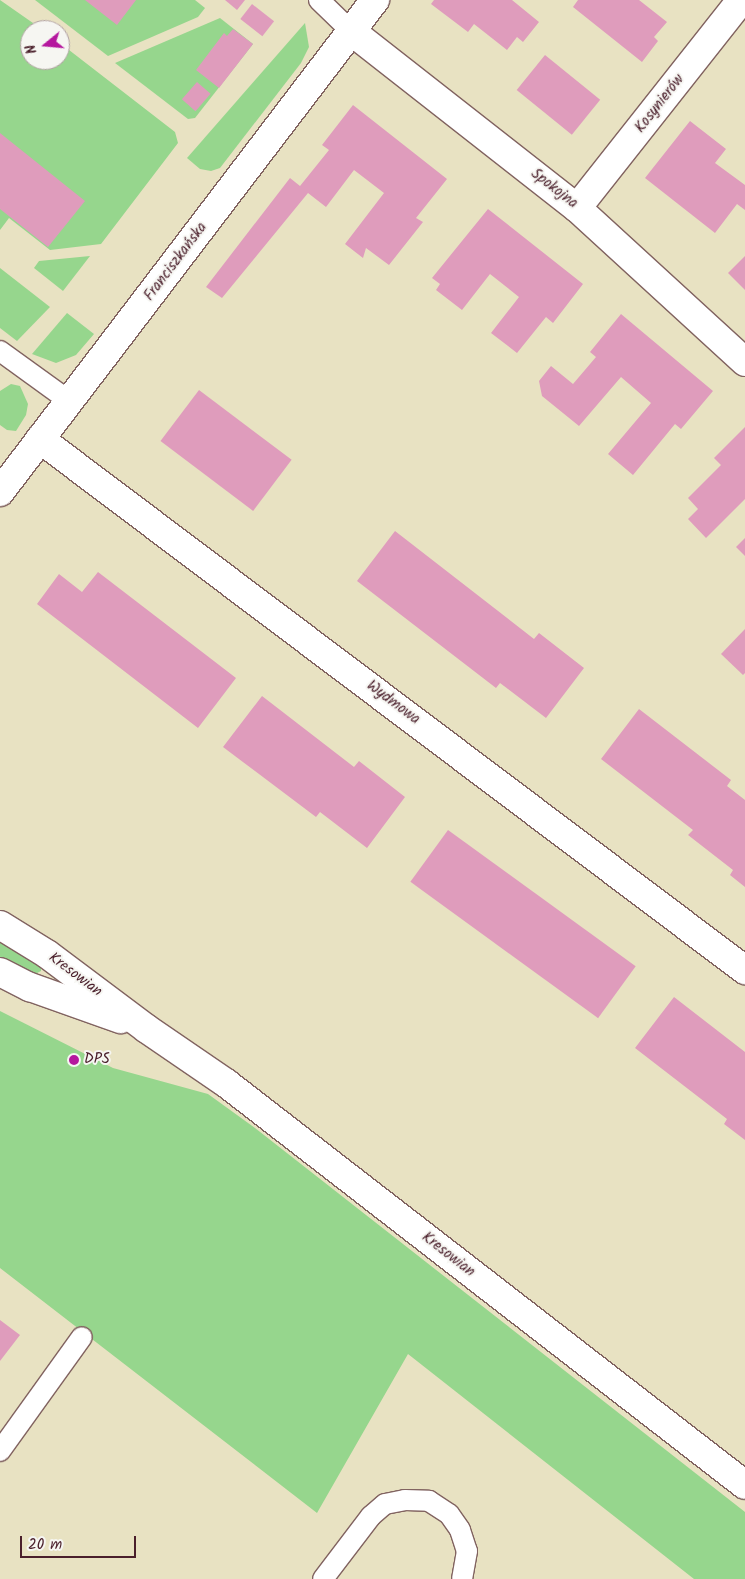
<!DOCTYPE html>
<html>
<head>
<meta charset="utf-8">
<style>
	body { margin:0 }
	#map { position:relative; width:745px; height:1579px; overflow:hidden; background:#e8e2c2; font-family:Kalam,sans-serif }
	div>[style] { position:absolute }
	.green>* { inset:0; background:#96d68d }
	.building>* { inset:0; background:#df9cbc; transform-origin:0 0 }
	.roads { filter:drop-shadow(1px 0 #816360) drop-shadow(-1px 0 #816360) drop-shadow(0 1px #816360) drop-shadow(0 -1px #816360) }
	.service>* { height:20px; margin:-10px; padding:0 10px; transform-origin:10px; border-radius:10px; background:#fff }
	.minor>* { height:28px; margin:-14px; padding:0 14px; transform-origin:14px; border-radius:14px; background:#fff }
	.secondary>* { height:28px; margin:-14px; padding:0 14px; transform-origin:14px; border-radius:14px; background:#fff }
	.dots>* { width:14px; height:14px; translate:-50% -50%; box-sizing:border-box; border:2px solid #f6f6f2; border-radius:50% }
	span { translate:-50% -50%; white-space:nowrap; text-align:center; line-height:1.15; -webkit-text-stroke:4px #f6f6f2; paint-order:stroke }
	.street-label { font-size:15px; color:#4a1f2b }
	.poi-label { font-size:15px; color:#4a1f2b }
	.left { translate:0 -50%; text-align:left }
	.north { position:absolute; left:20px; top:20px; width:50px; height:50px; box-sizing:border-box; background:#f6f6f2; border:1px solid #b1a0a2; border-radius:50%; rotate:253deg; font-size:14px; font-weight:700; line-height:20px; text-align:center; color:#4a1f2b }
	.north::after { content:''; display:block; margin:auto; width:18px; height:22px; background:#b5179e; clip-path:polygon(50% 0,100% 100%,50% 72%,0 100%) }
	.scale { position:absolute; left:20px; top:1536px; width:116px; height:22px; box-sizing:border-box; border:2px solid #4a1f2b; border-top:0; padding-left:6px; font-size:15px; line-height:18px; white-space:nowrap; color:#4a1f2b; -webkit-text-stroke:4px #f6f6f2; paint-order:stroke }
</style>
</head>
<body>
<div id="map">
	<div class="green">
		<div style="clip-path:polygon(0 0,43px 30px,30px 30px,30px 60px,60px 60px,60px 43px,175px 132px,178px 143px,101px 244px,50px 250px,9px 218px,0 230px)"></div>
		<div style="clip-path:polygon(35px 0,195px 0,205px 8px,198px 17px,108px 56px)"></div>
		<div style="clip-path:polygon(220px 18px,253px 44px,195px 118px,188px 119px,115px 63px)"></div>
		<div style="clip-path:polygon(305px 23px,309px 47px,301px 63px,220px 168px,211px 171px,200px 169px,187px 158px)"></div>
		<div style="clip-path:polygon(90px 256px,63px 291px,34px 268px,39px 261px)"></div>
		<div style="clip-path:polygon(0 268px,50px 307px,17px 341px,0 328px)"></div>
		<div style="clip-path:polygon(67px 313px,94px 334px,76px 355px,56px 363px,32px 354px)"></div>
		<div style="clip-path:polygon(11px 384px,20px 386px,28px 404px,26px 415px,16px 431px,7px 430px,0 425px,0 391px)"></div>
		<div style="clip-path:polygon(0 940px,41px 965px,41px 971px,35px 974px,0 957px)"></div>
		<div style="clip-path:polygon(0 1011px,113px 1068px,208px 1094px,255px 1128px,745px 1512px,745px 1579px,694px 1579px,408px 1354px,317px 1513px,0 1268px)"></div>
	</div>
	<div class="building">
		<div style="clip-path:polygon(85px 0,136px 0,117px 25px)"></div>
		<div style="clip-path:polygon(225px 0,245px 0,237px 10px)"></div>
		<div style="clip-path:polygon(434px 0,512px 0,539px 22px,523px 42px,517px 37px,507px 50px,474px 24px,468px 32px,431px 4px)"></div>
		<div style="clip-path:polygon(578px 0,639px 0,667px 22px,654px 37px,658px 41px,642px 62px,573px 7px)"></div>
		<div style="left:252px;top:4px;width:28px;height:19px;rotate:38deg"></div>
		<div style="clip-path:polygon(233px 29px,253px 44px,219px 88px,196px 70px,224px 33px,227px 36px)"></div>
		<div style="left:545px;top:55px;width:71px;height:45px;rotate:39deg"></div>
		<div style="left:197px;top:82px;width:18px;height:23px;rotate:41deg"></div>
		<div style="clip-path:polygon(353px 105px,447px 179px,416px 218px,423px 222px,389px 265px,366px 248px,363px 258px,345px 244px,384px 193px,354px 170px,326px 207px,308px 193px,222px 298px,206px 287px,290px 178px,300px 186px,329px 150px,322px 145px)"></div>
		<div style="clip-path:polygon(690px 121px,726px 149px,715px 163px,745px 185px,745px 210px,737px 204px,715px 233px,645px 178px)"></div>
		<div style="clip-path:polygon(0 133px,85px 201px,48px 247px,0 209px)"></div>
		<div style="clip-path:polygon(488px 209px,583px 284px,553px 323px,546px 317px,517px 353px,491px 333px,519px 297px,490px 274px,462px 310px,436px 290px,440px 284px,432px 278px)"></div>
		<div style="clip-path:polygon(745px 256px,745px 290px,728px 273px)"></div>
		<div style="clip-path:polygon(621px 314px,713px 391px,681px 429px,675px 424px,633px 475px,608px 454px,651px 403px,621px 377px,579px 426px,542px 396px,539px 381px,551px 366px,573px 384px,596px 357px,590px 352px)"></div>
		<div style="left:199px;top:390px;width:116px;height:64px;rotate:37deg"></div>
		<div style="clip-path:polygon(745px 427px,745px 499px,706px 538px,688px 519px,698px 509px,688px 498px,721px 465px,714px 458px)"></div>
		<div style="clip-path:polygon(395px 531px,534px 639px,539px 633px,584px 668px,546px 718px,500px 683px,496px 688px,357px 581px)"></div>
		<div style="clip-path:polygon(745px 538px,745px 556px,736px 547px)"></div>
		<div style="clip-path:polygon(98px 572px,236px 678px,198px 728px,37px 604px,59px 574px,82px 592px)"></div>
		<div style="clip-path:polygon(745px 629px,745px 673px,743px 675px,721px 654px)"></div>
		<div style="clip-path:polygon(262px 696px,354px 767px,359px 761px,405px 797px,367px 848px,320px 812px,316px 817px,223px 747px)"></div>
		<div style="clip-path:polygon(639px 709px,731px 780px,727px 786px,745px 800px,745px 887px,730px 875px,733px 870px,688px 835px,693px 830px,601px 759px)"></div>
		<div style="left:448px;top:830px;width:232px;height:64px;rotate:36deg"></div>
		<div style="clip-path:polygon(674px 997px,745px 1052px,745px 1140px,724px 1124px,727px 1119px,635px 1048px)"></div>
		<div style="clip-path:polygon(0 1320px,20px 1335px,0 1361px)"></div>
	</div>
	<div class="roads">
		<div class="service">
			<div style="left:319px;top:0;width:45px;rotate:44.1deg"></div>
			<div style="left:0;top:351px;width:85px;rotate:35.9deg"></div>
			<div style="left:0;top:1451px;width:140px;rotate:-54.3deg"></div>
			<div style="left:323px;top:1579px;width:79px;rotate:-52.7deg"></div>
			<div style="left:371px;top:1516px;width:18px;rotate:-41deg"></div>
			<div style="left:385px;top:1504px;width:20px;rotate:-11deg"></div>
			<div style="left:405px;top:1500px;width:24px;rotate:2deg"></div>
			<div style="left:429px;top:1501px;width:24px;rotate:33deg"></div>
			<div style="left:449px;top:1514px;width:19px;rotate:55deg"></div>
			<div style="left:460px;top:1530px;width:22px;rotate:72deg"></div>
			<div style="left:467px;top:1551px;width:28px;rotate:100deg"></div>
		</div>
		<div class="minor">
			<div style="left:351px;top:31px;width:287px;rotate:38.1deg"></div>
			<div style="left:577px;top:208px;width:228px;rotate:42.5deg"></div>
			<div style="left:577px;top:208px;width:265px;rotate:-51.7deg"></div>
			<div style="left:40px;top:439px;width:883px;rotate:36.99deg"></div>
			<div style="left:0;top:492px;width:619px;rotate:-52.69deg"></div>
		</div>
		<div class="secondary">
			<div style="left:0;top:925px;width:55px;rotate:31.7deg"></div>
			<div style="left:47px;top:954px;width:125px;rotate:36.9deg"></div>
			<div style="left:147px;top:1029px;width:96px;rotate:34.4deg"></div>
			<div style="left:226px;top:1083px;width:656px;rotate:37.76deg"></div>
			<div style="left:0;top:972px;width:34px;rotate:27deg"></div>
			<div style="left:30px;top:987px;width:96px;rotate:19.6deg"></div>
		</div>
	</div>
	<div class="dots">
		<div style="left:74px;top:1060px;background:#b5179e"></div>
	</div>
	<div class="street-label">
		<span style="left:660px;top:104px;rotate:-52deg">Kosynierów</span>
		<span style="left:554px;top:189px;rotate:38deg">Spokojna</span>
		<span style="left:176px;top:262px;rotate:-53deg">Franciszkańska</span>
		<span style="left:393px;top:703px;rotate:37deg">Wydmowa</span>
		<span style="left:75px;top:975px;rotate:37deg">Kresowian</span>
		<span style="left:448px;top:1255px;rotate:38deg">Kresowian</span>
	</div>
	<div class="poi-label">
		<span class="left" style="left:84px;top:1060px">DPS</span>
	</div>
	<div class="north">N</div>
	<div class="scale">20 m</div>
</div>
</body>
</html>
